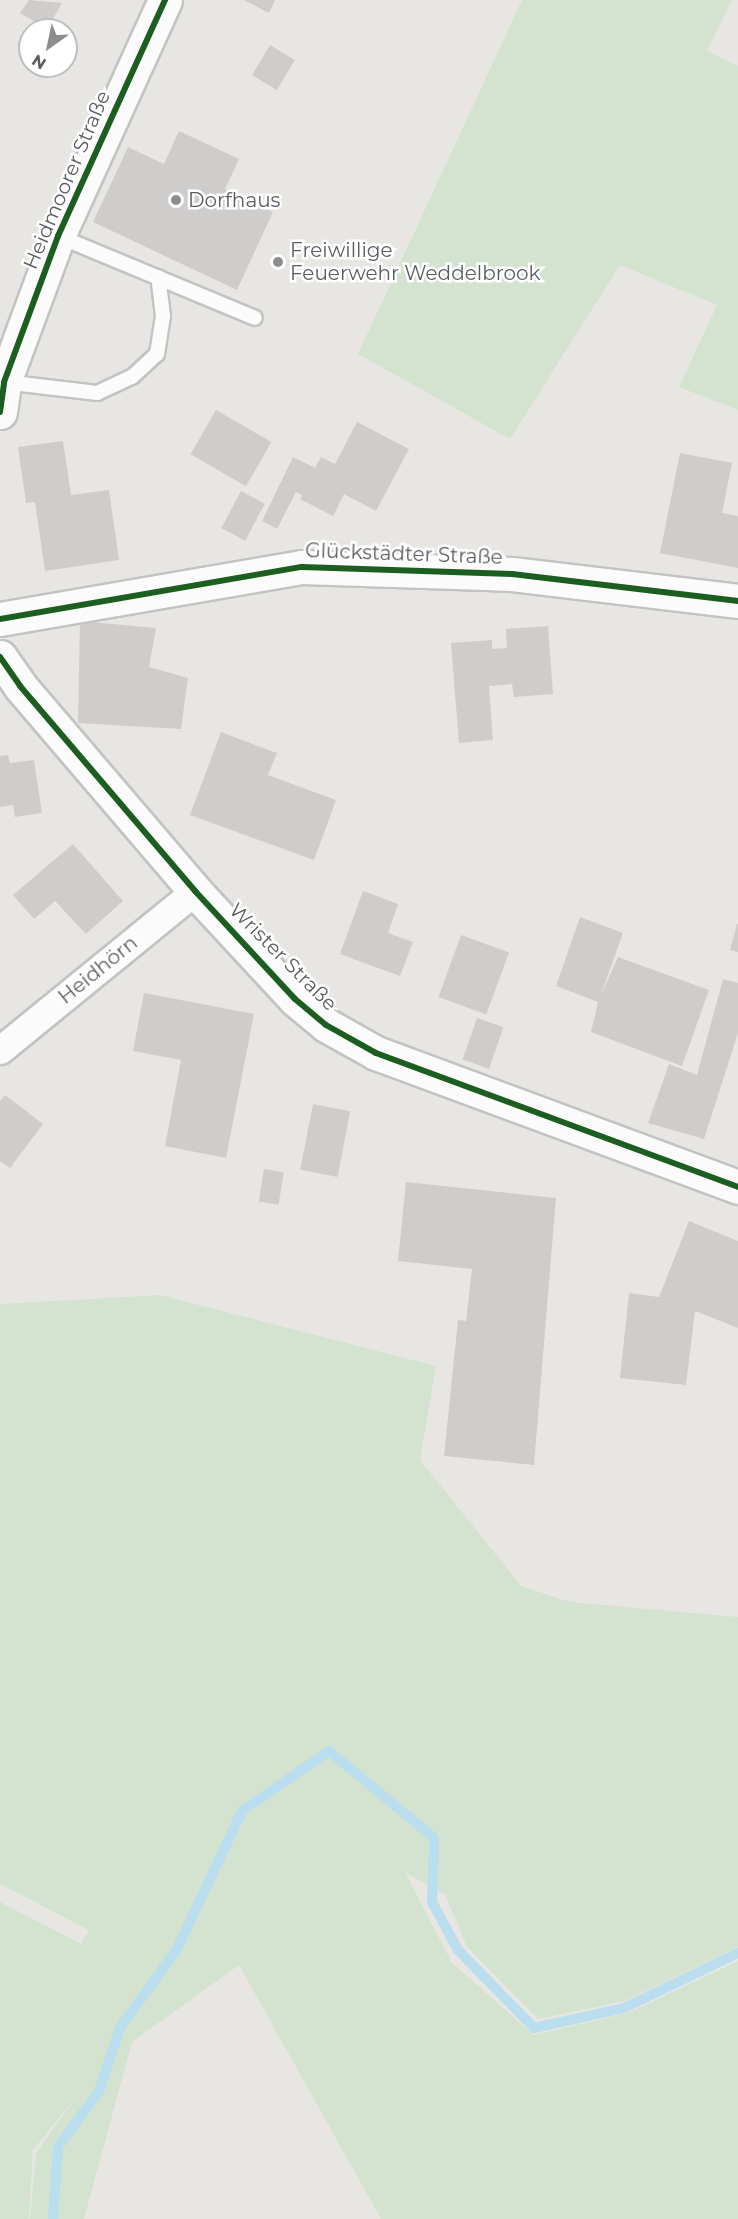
<!DOCTYPE html>
<html>
<head>
<meta charset="utf-8">
<style>
	body { margin:0 }
	#map { position:relative; width:738px; height:2219px; overflow:hidden; background:#e8e6e3; font-family:Montserrat,sans-serif }
	div>[style] { position:absolute }
	.green>* { inset:0; background:#d4e2d0 }
	.stream>* { height:10px; margin:-5px; padding:0 5px; transform-origin:5px; border-radius:5px; background:#bbdeee }
	.building>* { inset:0; background:#cfcdcc; transform-origin:0 0 }
	.roads { filter:drop-shadow(2px 0 #c3c3c3) drop-shadow(-2px 0 #c3c3c3) drop-shadow(0 2px #c3c3c3) drop-shadow(0 -2px #c3c3c3) }
	.lane>* { height:14px; margin:-7px; padding:0 7px; transform-origin:7px; border-radius:7px; background:#fcfbfb }
	.street>* { height:27px; margin:-13.5px; padding:0 13.5px; transform-origin:13.5px; border-radius:13.5px; background:#fcfbfb }
	.secondary>* { height:33px; margin:-16.5px; padding:0 16.5px; transform-origin:16.5px; border-radius:16.5px; background:#fcfbfb }
	.cycleway>* { height:6px; margin:-3px; padding:0 3px; transform-origin:3px; border-radius:3px; background:#1b5e20 }
	.dots>* { width:16px; height:16px; translate:-50% -50%; box-sizing:border-box; border:3px solid #fff; border-radius:50% }
	span { translate:-50% -50%; white-space:nowrap; text-align:center; line-height:1.15; -webkit-text-stroke:5px #fff; paint-order:stroke }
	.street-label { font-size:20px; color:#5a5d60 }
	.poi-label { font-size:20px; color:#5a5d60 }
	.left { translate:0 -50%; text-align:left }
	.north { position:absolute; left:18px; top:18px; width:60px; height:60px; box-sizing:border-box; background:#fff; border:2px solid #bdbebf; border-radius:50%; rotate:213deg; font-size:16px; font-weight:700; line-height:24px; text-align:center; color:#5a5d60 }
	.north::after { content:''; display:block; margin:auto; width:21px; height:27px; background:#8c8d8e; clip-path:polygon(50% 0,100% 100%,50% 72%,0 100%) }
</style>
</head>
<body>
<div id="map">
	<div class="green">
		<div style="clip-path:polygon(522px 0,732px 0,707px 51px,738px 66px,738px 410px,679px 387px,717px 305px,620px 265px,510px 439px,358px 354px)"></div>
		<div style="clip-path:polygon(160px 1295px,436px 1366px,420px 1460px,521px 1586px,570px 1602px,738px 1617px,738px 1947px,624px 2001px,538px 2019px,467px 1947px,445px 1895px,405px 1872px,452px 1963px,534px 2035px,628px 2013px,738px 1961px,738px 2219px,381px 2219px,239px 1965px,132px 2042px,84px 2219px,30px 2219px,36px 2153px,76px 2097px,33px 2150px,29px 2219px,0 2219px,0 1902px,81px 1944px,89px 1930px,0 1884px,0 1304px)"></div>
	</div>
	<div class="stream">
		<div style="left:53px;top:2219px;width:72px;rotate:-86deg"></div>
		<div style="left:58px;top:2147px;width:69px;rotate:-53.8deg"></div>
		<div style="left:99px;top:2091px;width:66px;rotate:-71.6deg"></div>
		<div style="left:120px;top:2028px;width:97px;rotate:-54.2deg"></div>
		<div style="left:177px;top:1949px;width:153px;rotate:-64.8deg"></div>
		<div style="left:242px;top:1811px;width:106px;rotate:-34.6deg"></div>
		<div style="left:329px;top:1751px;width:136px;rotate:39.6deg"></div>
		<div style="left:434px;top:1838px;width:64px;rotate:91.8deg"></div>
		<div style="left:432px;top:1902px;width:55px;rotate:61.6deg"></div>
		<div style="left:458px;top:1950px;width:109px;rotate:45.7deg"></div>
		<div style="left:534px;top:2028px;width:92px;rotate:-12.5deg"></div>
		<div style="left:624px;top:2008px;width:127px;rotate:-25.8deg"></div>
	</div>
	<div class="building">
		<div style="clip-path:polygon(29px 0,62px 3px,47px 29px,20px 13px)"></div>
		<div style="clip-path:polygon(244px 0,275px 0,269px 13px)"></div>
		<div style="left:270px;top:45px;width:29px;height:35px;rotate:31deg"></div>
		<div style="clip-path:polygon(179px 131px,239px 159px,225px 189px,273px 212px,237px 290px,93px 222px,128px 147px,164px 164px)"></div>
		<div style="left:216px;top:410px;width:64px;height:51px;rotate:30deg"></div>
		<div style="clip-path:polygon(357px 422px,409px 449px,376px 511px,344px 494px,333px 516px,300px 499px,302px 495px,296px 492px,277px 529px,262px 521px,293px 457px,315px 468px,321px 457px,335px 464px)"></div>
		<div style="clip-path:polygon(63px 441px,71px 495px,109px 490px,119px 560px,45px 571px,35px 502px,26px 503px,18px 447px)"></div>
		<div style="clip-path:polygon(680px 453px,732px 463px,722px 513px,738px 516px,738px 568px,660px 553px)"></div>
		<div style="left:241px;top:491px;width:27px;height:42px;rotate:28deg"></div>
		<div style="clip-path:polygon(80px 621px,156px 628px,149px 667px,188px 678px,181px 729px,78px 723px)"></div>
		<div style="clip-path:polygon(548px 626px,553px 694px,514px 697px,512px 684px,489px 686px,493px 740px,459px 743px,451px 643px,492px 640px,492px 649px,507px 648px,506px 629px)"></div>
		<div style="clip-path:polygon(221px 732px,277px 753px,268px 775px,336px 800px,314px 860px,190px 815px)"></div>
		<div style="clip-path:polygon(8px 755px,10px 763px,34px 760px,42px 813px,15px 817px,13px 805px,0 807px,0 756px)"></div>
		<div style="clip-path:polygon(73px 844px,123px 901px,86px 934px,55px 901px,34px 919px,13px 895px)"></div>
		<div style="clip-path:polygon(363px 891px,398px 904px,388px 933px,413px 942px,400px 976px,340px 954px)"></div>
		<div style="clip-path:polygon(580px 917px,623px 933px,600px 997px,618px 957px,709px 990px,682px 1066px,591px 1032px,598px 1002px,556px 986px)"></div>
		<div style="clip-path:polygon(737px 924px,738px 924px,738px 952px,730px 950px)"></div>
		<div style="left:461px;top:935px;width:51px;height:66px;rotate:20deg"></div>
		<div style="clip-path:polygon(723px 979px,738px 983px,738px 1033px,704px 1139px,648px 1123px,669px 1064px,697px 1075px)"></div>
		<div style="clip-path:polygon(144px 993px,254px 1014px,226px 1158px,165px 1146px,181px 1060px,133px 1051px)"></div>
		<div style="left:477px;top:1018px;width:28px;height:44px;rotate:19deg"></div>
		<div style="clip-path:polygon(5px 1095px,43px 1124px,10px 1168px,0 1161px,0 1101px)"></div>
		<div style="left:313px;top:1104px;width:38px;height:67px;rotate:11deg"></div>
		<div style="left:264px;top:1169px;width:20px;height:33px;rotate:9deg"></div>
		<div style="clip-path:polygon(406px 1182px,556px 1198px,534px 1465px,444px 1456px,458px 1320px,466px 1321px,472px 1269px,398px 1261px)"></div>
		<div style="clip-path:polygon(689px 1221px,738px 1241px,738px 1328px,695px 1311px,686px 1385px,620px 1378px,629px 1293px,659px 1297px)"></div>
	</div>
	<div class="roads">
		<div class="lane">
			<div style="left:58px;top:236px;width:213px;rotate:22.6deg"></div>
			<div style="left:4px;top:382px;width:94px;rotate:6.7deg"></div>
			<div style="left:97px;top:393px;width:38px;rotate:-25deg"></div>
			<div style="left:132px;top:377px;width:34px;rotate:-43deg"></div>
			<div style="left:157px;top:354px;width:38px;rotate:-81deg"></div>
			<div style="left:163px;top:316px;width:39px;rotate:-97deg"></div>
		</div>
		<div class="street">
			<div style="left:0;top:1050px;width:252px;rotate:-39.2deg"></div>
		</div>
		<div class="secondary">
			<div style="left:0;top:412px;width:30px;rotate:-82deg"></div>
			<div style="left:4px;top:382px;width:156px;rotate:-69.7deg"></div>
			<div style="left:58px;top:236px;width:259px;rotate:-65.6deg"></div>
			<div style="left:0;top:619px;width:306px;rotate:-9.8deg"></div>
			<div style="left:302px;top:567px;width:210px;rotate:1.9deg"></div>
			<div style="left:512px;top:574px;width:228px;rotate:6.8deg"></div>
			<div style="left:0;top:657px;width:35px;rotate:55deg"></div>
			<div style="left:20px;top:686px;width:270px;rotate:49.5deg"></div>
			<div style="left:195px;top:891px;width:147px;rotate:47.2deg"></div>
			<div style="left:295px;top:999px;width:40px;rotate:40deg"></div>
			<div style="left:326px;top:1025px;width:57px;rotate:29.2deg"></div>
			<div style="left:376px;top:1053px;width:386px;rotate:20.3deg"></div>
		</div>
	</div>
	<div class="cycleway">
		<div style="left:0;top:412px;width:30px;rotate:-82deg"></div>
		<div style="left:4px;top:382px;width:156px;rotate:-69.7deg"></div>
		<div style="left:58px;top:236px;width:259px;rotate:-65.6deg"></div>
		<div style="left:0;top:619px;width:306px;rotate:-9.8deg"></div>
		<div style="left:302px;top:567px;width:210px;rotate:1.9deg"></div>
		<div style="left:512px;top:574px;width:228px;rotate:6.8deg"></div>
		<div style="left:0;top:657px;width:35px;rotate:55deg"></div>
		<div style="left:20px;top:686px;width:270px;rotate:49.5deg"></div>
		<div style="left:195px;top:891px;width:147px;rotate:47.2deg"></div>
		<div style="left:295px;top:999px;width:40px;rotate:40deg"></div>
		<div style="left:326px;top:1025px;width:57px;rotate:29.2deg"></div>
		<div style="left:376px;top:1053px;width:386px;rotate:20.3deg"></div>
	</div>
	<div class="dots">
		<div style="left:176px;top:200px;background:#8c8d8e"></div>
		<div style="left:278px;top:262px;background:#8c8d8e"></div>
	</div>
	<div class="street-label">
		<span style="left:67px;top:180px;rotate:-67deg">Heidmoorer Straße</span>
		<span style="left:404px;top:554px;rotate:2deg">Glückstädter Straße</span>
		<span style="left:283px;top:957px;rotate:45deg">Wrister Straße</span>
		<span style="left:98px;top:970px;rotate:-39deg">Heidhörn</span>
	</div>
	<div class="poi-label">
		<span class="left" style="left:188px;top:200px">Dorfhaus</span>
		<span class="left" style="left:290px;top:262px">Freiwillige<br>Feuerwehr Weddelbrook</span>
	</div>
	<div class="north">N</div>
</div>
</body>
</html>
